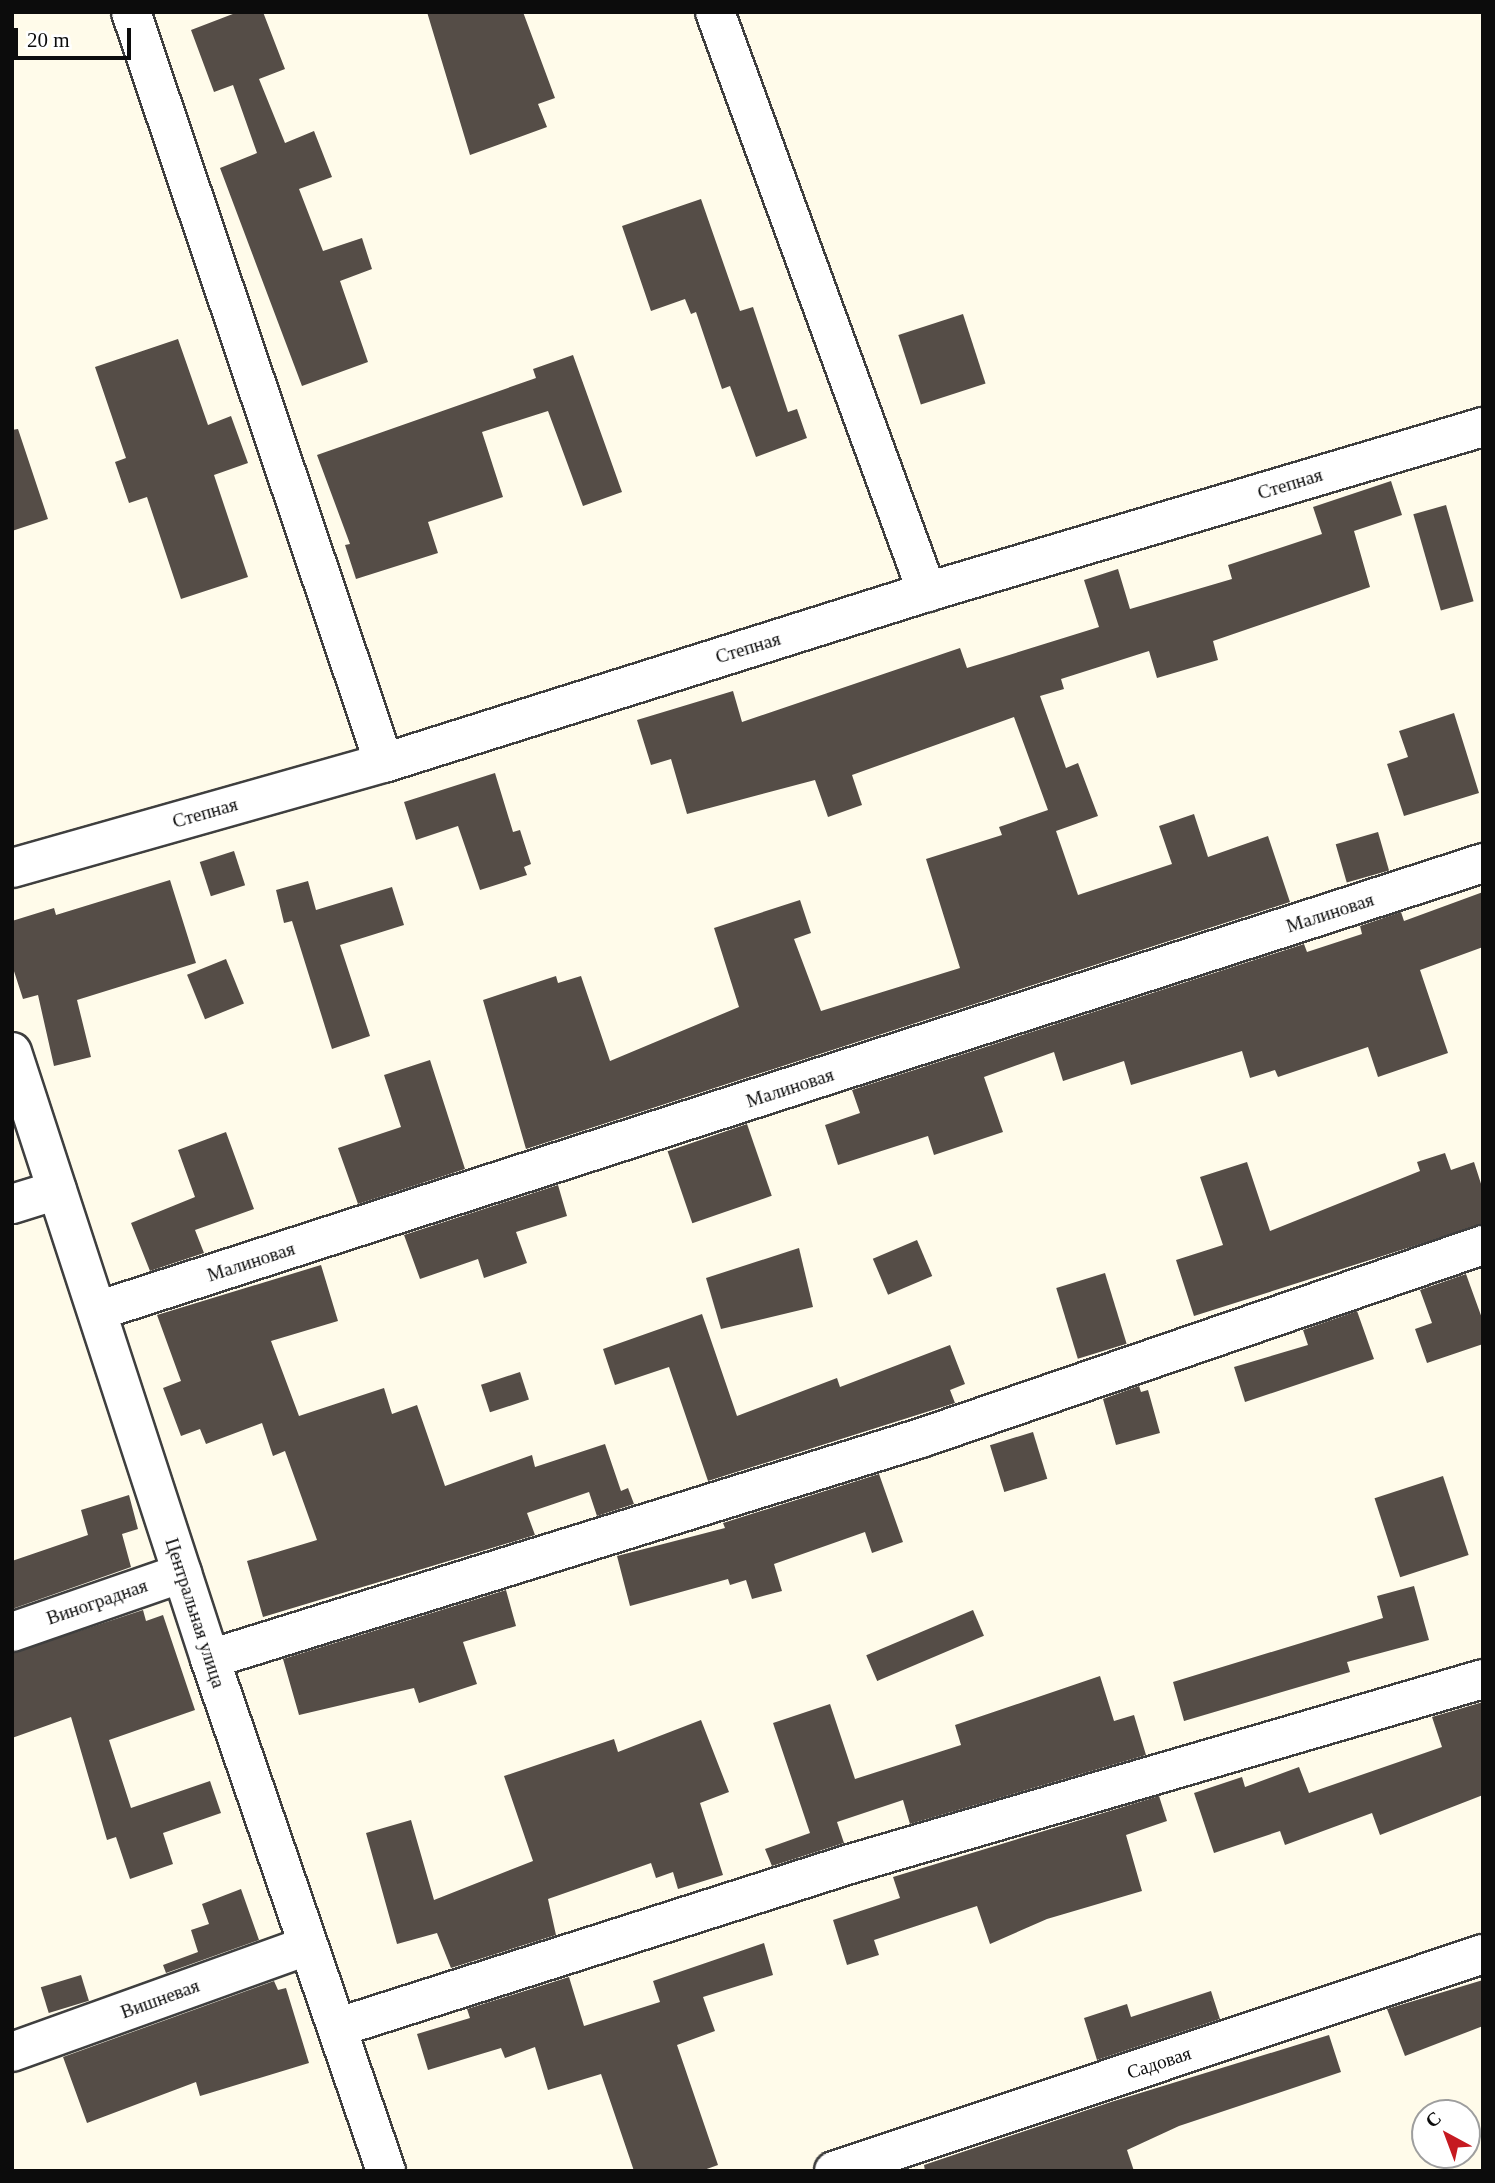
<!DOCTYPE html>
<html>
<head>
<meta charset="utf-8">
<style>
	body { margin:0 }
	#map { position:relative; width:1495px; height:2183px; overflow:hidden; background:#fffbea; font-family:Georgia,serif }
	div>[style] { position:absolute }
	.building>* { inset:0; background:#554d47; transform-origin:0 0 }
	.roads { filter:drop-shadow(2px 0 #3f3f3f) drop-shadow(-2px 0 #3f3f3f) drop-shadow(0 2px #3f3f3f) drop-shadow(0 -2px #3f3f3f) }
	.street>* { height:38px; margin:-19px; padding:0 19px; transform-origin:19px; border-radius:19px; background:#fff }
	span { translate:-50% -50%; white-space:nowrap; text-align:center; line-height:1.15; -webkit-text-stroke:7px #fff; paint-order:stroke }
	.street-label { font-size:19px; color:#0c0c0c }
	.frame { position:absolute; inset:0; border:14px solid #0c0c0c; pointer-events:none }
	.north { position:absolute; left:1411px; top:2099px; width:70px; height:70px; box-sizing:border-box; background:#fff; border:2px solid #9e9e9e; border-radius:50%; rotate:319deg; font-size:19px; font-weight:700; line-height:28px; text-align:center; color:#0c0c0c }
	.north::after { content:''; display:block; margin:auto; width:24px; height:32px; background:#c61a21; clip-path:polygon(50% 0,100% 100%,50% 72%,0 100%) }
	.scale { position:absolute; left:14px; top:28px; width:117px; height:32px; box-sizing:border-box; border:4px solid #0c0c0c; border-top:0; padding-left:9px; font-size:21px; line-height:24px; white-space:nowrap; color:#0c0c0c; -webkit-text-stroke:5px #fff; paint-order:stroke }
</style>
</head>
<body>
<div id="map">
	<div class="building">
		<div style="clip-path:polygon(238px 12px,263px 12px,285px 69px,259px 79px,285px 143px,314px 131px,332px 177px,299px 189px,323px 251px,362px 238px,372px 269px,340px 281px,368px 362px,302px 386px,220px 168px,257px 153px,233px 85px,214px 92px,191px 30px)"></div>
		<div style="clip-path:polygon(427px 12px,523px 12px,555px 98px,538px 104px,547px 127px,470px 155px)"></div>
		<div style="clip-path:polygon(701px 199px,740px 311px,753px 307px,788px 412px,797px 409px,807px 438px,756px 457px,730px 386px,722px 389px,696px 312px,691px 314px,685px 299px,651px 311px,622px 226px)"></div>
		<div style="left:963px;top:314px;width:73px;height:68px;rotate:72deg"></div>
		<div style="clip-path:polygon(178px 339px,208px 425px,231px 416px,248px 463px,214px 475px,248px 577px,181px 599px,147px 497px,129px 503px,115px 462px,126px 458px,95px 367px)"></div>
		<div style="clip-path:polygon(573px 355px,622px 492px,583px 506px,548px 411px,482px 432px,503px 497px,428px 522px,438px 553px,356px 579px,345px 545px,350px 544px,317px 455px,536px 378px,533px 369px)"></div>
		<div style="clip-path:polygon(18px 429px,48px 519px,12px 531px,12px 430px)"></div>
		<div style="clip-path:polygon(1391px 481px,1402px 515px,1354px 531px,1370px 587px,1213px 641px,1218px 660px,1157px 678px,1149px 651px,1061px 679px,1064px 689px,1040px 696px,1066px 768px,1078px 763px,1098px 816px,1056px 831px,1078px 895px,1172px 864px,1159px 826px,1194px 814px,1208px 857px,1268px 836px,1290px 902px,526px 1149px,483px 1000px,556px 976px,558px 983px,581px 976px,610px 1061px,739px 1007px,714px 928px,800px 900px,811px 933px,794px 939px,821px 1011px,960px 968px,926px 859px,1002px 835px,999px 827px,1048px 810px,1014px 717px,852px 775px,862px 805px,828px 817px,815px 780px,687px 814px,671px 759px,651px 765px,637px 720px,733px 691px,742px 722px,960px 648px,967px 668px,1099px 627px,1084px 580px,1118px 569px,1130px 609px,1232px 579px,1228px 565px,1322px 534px,1313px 507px)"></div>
		<div style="left:1446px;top:505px;width:100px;height:34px;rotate:74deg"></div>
		<div style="clip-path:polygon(1454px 713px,1479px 793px,1404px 816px,1387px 764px,1408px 757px,1399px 731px)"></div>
		<div style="clip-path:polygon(495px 773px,513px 832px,520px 830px,531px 864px,524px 867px,527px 875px,480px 890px,458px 826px,416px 840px,404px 802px)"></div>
		<div style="left:1378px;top:832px;width:40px;height:44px;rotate:74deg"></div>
		<div style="left:234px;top:851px;width:36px;height:36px;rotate:72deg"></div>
		<div style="clip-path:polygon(170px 880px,196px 963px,77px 1000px,91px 1057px,54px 1066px,38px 995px,23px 999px,12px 965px,12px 921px,54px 908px,56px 915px)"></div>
		<div style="clip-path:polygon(308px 881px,316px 910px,392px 887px,404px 925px,340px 945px,370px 1036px,332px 1049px,292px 921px,284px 923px,276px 890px)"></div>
		<div style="clip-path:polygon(1483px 892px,1483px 947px,1420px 970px,1448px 1053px,1378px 1077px,1368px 1047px,1278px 1077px,1275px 1070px,1250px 1078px,1242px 1051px,1131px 1085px,1124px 1061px,1063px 1081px,1054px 1052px,984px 1077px,1003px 1132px,934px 1155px,928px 1136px,838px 1165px,825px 1125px,860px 1113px,852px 1090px,1304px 944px,1307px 952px,1362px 934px,1360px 926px,1401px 912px,1404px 921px)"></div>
		<div style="left:226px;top:959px;width:48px;height:42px;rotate:68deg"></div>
		<div style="clip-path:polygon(430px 1060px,465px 1169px,358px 1204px,338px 1148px,401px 1127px,384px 1075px)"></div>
		<div style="left:747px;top:1124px;width:76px;height:84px;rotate:71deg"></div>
		<div style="clip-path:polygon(226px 1132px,254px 1209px,195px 1230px,204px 1253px,150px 1271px,131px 1223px,195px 1197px,178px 1150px)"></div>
		<div style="clip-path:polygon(1445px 1153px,1451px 1170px,1474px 1162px,1483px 1190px,1483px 1224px,1194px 1316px,1176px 1260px,1223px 1245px,1200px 1177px,1247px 1162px,1270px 1231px,1420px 1171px,1417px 1162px)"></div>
		<div style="clip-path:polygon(558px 1185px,567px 1216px,516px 1232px,527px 1263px,484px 1278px,478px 1259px,420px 1279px,404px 1235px)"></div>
		<div style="left:917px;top:1240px;width:39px;height:48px;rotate:67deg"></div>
		<div style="clip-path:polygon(799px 1248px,813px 1307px,721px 1329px,706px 1278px)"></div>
		<div style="clip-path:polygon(321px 1265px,338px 1321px,271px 1341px,299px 1416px,384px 1388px,392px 1414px,417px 1405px,445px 1486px,532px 1455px,535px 1467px,605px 1444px,621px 1491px,628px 1488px,634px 1504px,597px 1516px,589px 1492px,527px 1513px,535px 1535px,263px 1617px,247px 1561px,317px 1540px,285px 1451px,273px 1456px,262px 1423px,206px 1444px,200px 1429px,181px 1436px,163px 1388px,181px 1381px,157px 1315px)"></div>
		<div style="left:1105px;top:1273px;width:74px;height:51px;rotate:73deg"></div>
		<div style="clip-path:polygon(1466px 1274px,1483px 1321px,1483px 1344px,1427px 1363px,1415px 1329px,1432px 1323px,1420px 1290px)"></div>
		<div style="clip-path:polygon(1357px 1311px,1374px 1359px,1245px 1402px,1234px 1367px,1308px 1345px,1303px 1330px)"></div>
		<div style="clip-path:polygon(702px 1314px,737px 1416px,837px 1378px,840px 1387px,950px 1345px,965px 1384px,950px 1390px,955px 1403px,708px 1481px,669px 1367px,615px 1385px,603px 1349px)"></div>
		<div style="left:520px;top:1372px;width:29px;height:41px;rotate:72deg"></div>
		<div style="clip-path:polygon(1139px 1386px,1141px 1392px,1148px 1390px,1160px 1433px,1116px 1445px,1103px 1399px)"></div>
		<div style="left:1033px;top:1432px;width:49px;height:45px;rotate:73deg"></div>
		<div style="clip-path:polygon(879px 1474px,903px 1542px,872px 1553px,865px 1532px,774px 1564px,782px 1591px,752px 1599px,746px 1580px,730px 1585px,728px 1579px,630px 1606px,617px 1556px,725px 1528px,723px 1523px)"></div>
		<div style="left:1443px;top:1476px;width:83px;height:72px;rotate:72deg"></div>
		<div style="clip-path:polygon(129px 1495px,138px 1529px,122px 1534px,131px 1567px,12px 1609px,12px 1561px,88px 1535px,81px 1510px)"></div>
		<div style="clip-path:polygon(1414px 1586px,1429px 1640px,1347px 1662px,1350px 1672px,1184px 1721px,1173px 1682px,1383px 1618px,1377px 1596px)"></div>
		<div style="clip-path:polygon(506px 1590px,516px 1626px,463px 1642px,477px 1684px,419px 1703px,414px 1688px,299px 1715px,283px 1659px)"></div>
		<div style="clip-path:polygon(143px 1610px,146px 1621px,163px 1615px,195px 1710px,109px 1740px,131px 1808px,210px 1781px,221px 1813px,163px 1833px,173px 1864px,130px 1879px,116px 1837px,107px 1840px,71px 1717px,12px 1738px,12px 1653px)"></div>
		<div style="left:973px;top:1610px;width:28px;height:116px;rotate:67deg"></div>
		<div style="clip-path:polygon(1100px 1676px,1114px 1721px,1134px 1715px,1146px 1755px,910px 1824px,903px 1800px,837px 1822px,844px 1843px,772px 1866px,765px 1849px,810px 1833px,773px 1723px,830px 1704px,855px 1779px,961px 1745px,955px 1725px)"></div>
		<div style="clip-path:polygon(1483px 1702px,1483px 1795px,1380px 1835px,1372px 1813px,1285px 1845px,1280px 1831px,1214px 1853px,1194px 1793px,1242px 1777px,1245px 1787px,1299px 1767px,1309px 1793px,1442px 1747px,1432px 1717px)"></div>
		<div style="clip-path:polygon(701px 1720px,729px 1792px,700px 1803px,723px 1875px,678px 1889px,673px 1872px,656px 1878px,651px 1863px,548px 1899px,556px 1935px,451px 1968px,437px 1933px,397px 1944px,366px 1833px,411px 1820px,434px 1900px,533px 1861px,504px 1776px,614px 1739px,618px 1752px)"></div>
		<div style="clip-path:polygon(1159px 1796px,1167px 1821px,1126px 1835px,1142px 1891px,1047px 1919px,990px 1944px,977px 1906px,874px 1940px,879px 1955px,847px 1965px,833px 1920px,900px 1898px,893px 1877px)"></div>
		<div style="clip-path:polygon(241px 1889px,259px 1940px,166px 1973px,163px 1965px,198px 1952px,191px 1930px,209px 1924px,202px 1904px)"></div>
		<div style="clip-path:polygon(764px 1943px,773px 1975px,703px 1997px,715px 2031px,677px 2045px,718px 2165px,701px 2171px,634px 2171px,601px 2074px,548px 2090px,535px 2047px,505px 2058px,501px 2048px,428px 2070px,417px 2034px,470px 2018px,467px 2009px,569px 1977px,584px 2026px,660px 2002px,653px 1981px)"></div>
		<div style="left:81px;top:1975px;width:27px;height:42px;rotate:73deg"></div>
		<div style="clip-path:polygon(1483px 1980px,1483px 2026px,1405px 2056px,1387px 2009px)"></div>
		<div style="clip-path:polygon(274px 1981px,278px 1990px,286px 1988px,309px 2063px,200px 2096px,196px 2082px,87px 2123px,63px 2057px)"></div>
		<div style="clip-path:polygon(1211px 1991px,1220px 2019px,1097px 2060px,1084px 2018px,1127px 2004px,1131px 2017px)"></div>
		<div style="clip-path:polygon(1329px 2035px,1341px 2072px,1179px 2126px,1127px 2150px,1134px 2171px,925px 2171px,924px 2165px,1111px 2102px)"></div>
	</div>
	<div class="roads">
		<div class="street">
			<div style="left:131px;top:12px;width:792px;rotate:71.38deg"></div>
			<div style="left:715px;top:12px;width:618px;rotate:69.92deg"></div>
			<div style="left:12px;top:868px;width:387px;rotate:-15.8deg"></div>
			<div style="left:384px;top:763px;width:569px;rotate:-17.48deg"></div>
			<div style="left:927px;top:592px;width:580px;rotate:-16.53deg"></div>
			<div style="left:12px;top:1052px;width:638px;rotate:71.93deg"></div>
			<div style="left:210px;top:1659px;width:541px;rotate:71.03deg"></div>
			<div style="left:12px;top:1204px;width:47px;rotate:-17.3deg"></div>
			<div style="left:97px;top:1311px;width:1457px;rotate:-17.91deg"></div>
			<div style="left:12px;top:1632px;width:180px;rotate:-19.1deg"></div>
			<div style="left:210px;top:1659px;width:745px;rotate:-17.27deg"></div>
			<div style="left:921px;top:1438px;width:594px;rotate:-18.95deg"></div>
			<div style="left:339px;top:2027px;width:536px;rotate:-17.69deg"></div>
			<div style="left:850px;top:1864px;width:659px;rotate:-16.29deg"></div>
			<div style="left:12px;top:2052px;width:313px;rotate:-19.8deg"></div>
			<div style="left:834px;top:2171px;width:684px;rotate:-18.49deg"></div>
		</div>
	</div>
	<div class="street-label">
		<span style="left:1290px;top:484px;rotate:-17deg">Степная</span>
		<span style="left:748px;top:648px;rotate:-17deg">Степная</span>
		<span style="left:205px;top:813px;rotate:-16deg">Степная</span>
		<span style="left:1330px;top:913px;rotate:-18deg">Малиновая</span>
		<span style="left:790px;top:1088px;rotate:-18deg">Малиновая</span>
		<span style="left:251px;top:1262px;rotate:-18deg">Малиновая</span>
		<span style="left:97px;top:1602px;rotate:-19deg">Виноградная</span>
		<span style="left:195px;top:1613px;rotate:72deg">Центральная улица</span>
		<span style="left:160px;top:1999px;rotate:-20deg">Вишневая</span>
		<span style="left:1159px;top:2063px;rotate:-18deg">Садовая</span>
	</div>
	<div class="frame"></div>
	<div class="north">С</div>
	<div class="scale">20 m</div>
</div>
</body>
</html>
